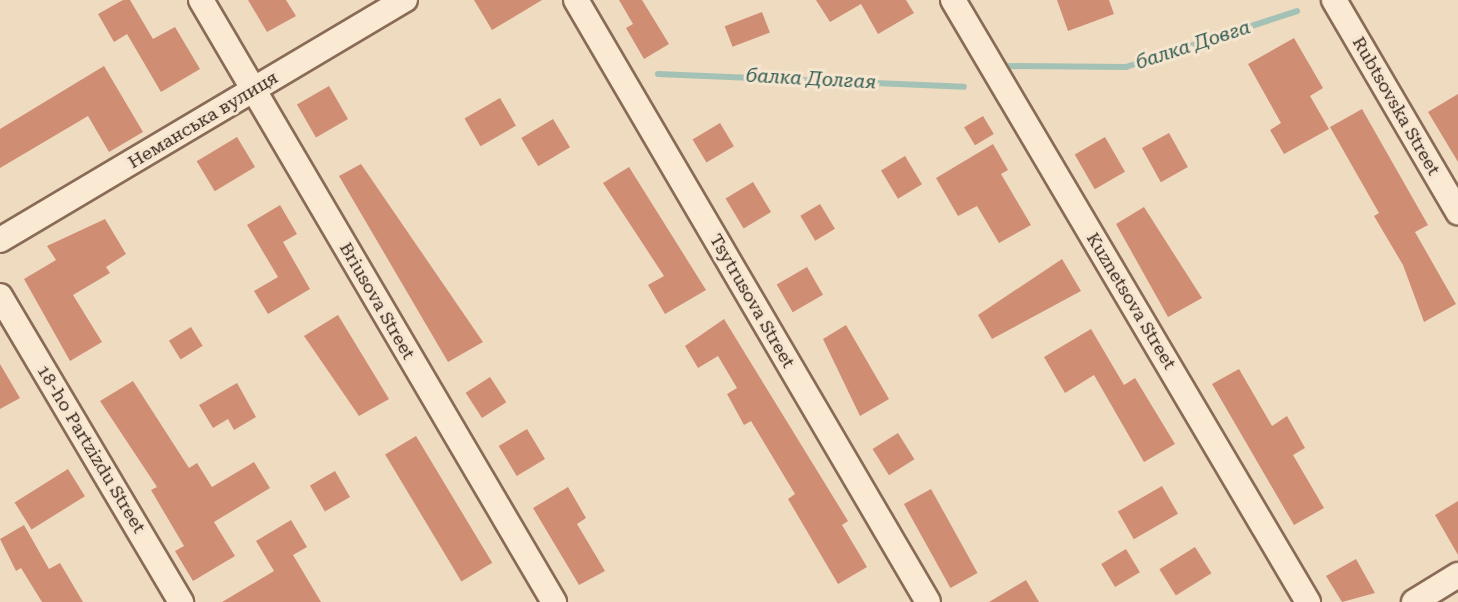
<!DOCTYPE html>
<html>
<head>
<meta charset="utf-8">
<style>
	body { margin:0 }
	#map { position:relative; width:1458px; height:602px; overflow:hidden; background:#efdbc0; font-family:"Roboto Serif",serif }
	div>[style] { position:absolute }
	.stream>* { height:6px; margin:-3px; padding:0 3px; transform-origin:3px; border-radius:3px; background:#a3c1b4 }
	.building>* { inset:0; background:#cf8e74; transform-origin:0 0 }
	.roads { filter:drop-shadow(2px 0 #896b57) drop-shadow(-2px 0 #896b57) drop-shadow(0 2px #896b57) drop-shadow(0 -2px #896b57) }
	.minor>* { height:24px; margin:-12px; padding:0 12px; transform-origin:12px; border-radius:12px; background:#fae9d3 }
	span { translate:-50% -50%; white-space:nowrap; text-align:center; line-height:1.15; -webkit-text-stroke:6px #f6e6d0; paint-order:stroke }
	.street-label { font-size:18px; color:#38261c }
	.water-label { font-size:19px; color:#2b584f; font-style:italic }
</style>
</head>
<body>
<div id="map">
	<div class="stream">
		<div style="left:1002px;top:66px;width:124px;rotate:0.5deg"></div>
		<div style="left:1126px;top:67px;width:180px;rotate:-18.1deg"></div>
		<div style="left:658px;top:74px;width:306px;rotate:2.4deg"></div>
	</div>
	<div class="building">
		<div style="clip-path:polygon(123px 0,130px 0,153px 39px,175px 27px,200px 69px,161px 92px,127px 34px,114px 42px,98px 14px)"></div>
		<div style="clip-path:polygon(248px 0,286px 0,296px 16px,267px 32px)"></div>
		<div style="clip-path:polygon(474px 0,542px 0,492px 30px)"></div>
		<div style="clip-path:polygon(619px 0,642px 0,669px 44px,644px 59px,626px 28px,633px 24px)"></div>
		<div style="clip-path:polygon(816px 0,906px 0,914px 13px,878px 34px,861px 4px,830px 22px)"></div>
		<div style="clip-path:polygon(1057px 0,1109px 0,1114px 14px,1068px 31px)"></div>
		<div style="left:762px;top:12px;width:22px;height:40px;rotate:69deg"></div>
		<div style="clip-path:polygon(1294px 38px,1323px 88px,1310px 96px,1329px 129px,1284px 154px,1270px 130px,1281px 123px,1248px 64px)"></div>
		<div style="clip-path:polygon(104px 66px,143px 132px,109px 152px,88px 116px,0 168px,0 129px)"></div>
		<div style="left:329px;top:86px;width:38px;height:37px;rotate:60deg"></div>
		<div style="clip-path:polygon(1458px 94px,1458px 162px,1428px 112px)"></div>
		<div style="left:500px;top:98px;width:32px;height:41px;rotate:60deg"></div>
		<div style="clip-path:polygon(1362px 109px,1428px 225px,1415px 232px,1456px 304px,1424px 322px,1403px 265px,1374px 216px,1379px 213px,1330px 127px)"></div>
		<div style="left:983px;top:116px;width:21px;height:22px;rotate:59deg"></div>
		<div style="left:553px;top:119px;width:33px;height:37px;rotate:59deg"></div>
		<div style="left:720px;top:123px;width:27px;height:32px;rotate:59deg"></div>
		<div style="left:1169px;top:133px;width:39px;height:31px;rotate:61deg"></div>
		<div style="left:237px;top:137px;width:35px;height:47px;rotate:59deg"></div>
		<div style="left:1105px;top:137px;width:40px;height:35px;rotate:60deg"></div>
		<div style="clip-path:polygon(993px 144px,1008px 170px,1001px 174px,1031px 225px,999px 243px,977px 206px,958px 216px,936px 178px)"></div>
		<div style="left:905px;top:156px;width:33px;height:28px;rotate:59deg"></div>
		<div style="clip-path:polygon(361px 164px,483px 342px,448px 362px,339px 176px)"></div>
		<div style="clip-path:polygon(629px 167px,706px 290px,665px 314px,648px 285px,664px 276px,603px 183px)"></div>
		<div style="left:753px;top:182px;width:35px;height:32px;rotate:59deg"></div>
		<div style="left:820px;top:204px;width:29px;height:23px;rotate:59deg"></div>
		<div style="clip-path:polygon(280px 205px,297px 234px,283px 242px,310px 289px,268px 314px,254px 291px,278px 277px,247px 225px)"></div>
		<div style="clip-path:polygon(1144px 207px,1202px 298px,1168px 317px,1116px 224px)"></div>
		<div style="clip-path:polygon(105px 219px,126px 254px,106px 267px,110px 273px,73px 295px,102px 342px,70px 361px,24px 279px,56px 260px,47px 246px)"></div>
		<div style="clip-path:polygon(1062px 259px,1081px 291px,992px 339px,978px 315px)"></div>
		<div style="left:807px;top:267px;width:32px;height:35px;rotate:60deg"></div>
		<div style="clip-path:polygon(338px 315px,389px 399px,359px 416px,304px 336px)"></div>
		<div style="clip-path:polygon(724px 319px,848px 521px,842px 525px,867px 567px,838px 584px,788px 499px,795px 494px,751px 421px,744px 425px,727px 394px,737px 388px,718px 356px,698px 368px,685px 346px)"></div>
		<div style="clip-path:polygon(846px 325px,889px 399px,860px 416px,823px 339px)"></div>
		<div style="left:191px;top:327px;width:22px;height:26px;rotate:58deg"></div>
		<div style="clip-path:polygon(1091px 329px,1124px 385px,1135px 378px,1175px 444px,1144px 462px,1094px 375px,1065px 393px,1044px 357px)"></div>
		<div style="clip-path:polygon(0 364px,20px 398px,0 409px)"></div>
		<div style="clip-path:polygon(1239px 369px,1272px 426px,1287px 416px,1305px 448px,1293px 455px,1324px 508px,1294px 525px,1212px 384px)"></div>
		<div style="left:490px;top:377px;width:30px;height:29px;rotate:57deg"></div>
		<div style="clip-path:polygon(133px 381px,189px 468px,197px 463px,212px 487px,254px 462px,270px 488px,214px 522px,235px 556px,193px 581px,175px 551px,184px 546px,151px 490px,157px 487px,100px 401px)"></div>
		<div style="clip-path:polygon(237px 383px,256px 417px,234px 430px,228px 419px,213px 428px,199px 405px)"></div>
		<div style="left:527px;top:429px;width:35px;height:33px;rotate:59deg"></div>
		<div style="left:898px;top:433px;width:31px;height:30px;rotate:58deg"></div>
		<div style="left:416px;top:436px;width:148px;height:36px;rotate:59deg"></div>
		<div style="left:68px;top:469px;width:32px;height:63px;rotate:58deg"></div>
		<div style="left:335px;top:471px;width:30px;height:29px;rotate:60deg"></div>
		<div style="left:1162px;top:486px;width:32px;height:51px;rotate:60deg"></div>
		<div style="clip-path:polygon(568px 487px,586px 518px,577px 524px,605px 571px,579px 585px,533px 508px)"></div>
		<div style="left:931px;top:489px;width:96px;height:31px;rotate:61deg"></div>
		<div style="clip-path:polygon(1458px 501px,1458px 555px,1435px 515px)"></div>
		<div style="clip-path:polygon(291px 520px,307px 547px,293px 555px,321px 602px,222px 602px,274px 571px,256px 541px)"></div>
		<div style="clip-path:polygon(24px 525px,49px 569px,60px 563px,83px 602px,42px 602px,21px 568px,16px 571px,0 539px)"></div>
		<div style="left:1195px;top:547px;width:31px;height:42px;rotate:58deg"></div>
		<div style="left:1126px;top:549px;width:27px;height:29px;rotate:59deg"></div>
		<div style="clip-path:polygon(1356px 559px,1375px 593px,1342px 602px,1326px 576px)"></div>
		<div style="clip-path:polygon(1026px 580px,1039px 602px,989px 602px)"></div>
	</div>
	<div class="roads">
		<div class="minor">
			<div style="left:201px;top:0;width:698px;rotate:59.61deg"></div>
			<div style="left:576px;top:0;width:697px;rotate:59.68deg"></div>
			<div style="left:953px;top:0;width:699px;rotate:59.47deg"></div>
			<div style="left:1334px;top:0;width:246px;rotate:59.7deg"></div>
			<div style="left:0;top:240px;width:471px;rotate:-30.7deg"></div>
			<div style="left:0;top:296px;width:356px;rotate:59.4deg"></div>
			<div style="left:1414px;top:602px;width:52px;rotate:-31.5deg"></div>
		</div>
	</div>
	<div class="street-label">
		<span style="left:1396px;top:106px;rotate:60deg">Rubtsovska Street</span>
		<span style="left:203px;top:120px;rotate:-31deg">Неманська вулиця</span>
		<span style="left:377px;top:301px;rotate:60deg">Briusova Street</span>
		<span style="left:752px;top:301px;rotate:60deg">Tsytrusova Street</span>
		<span style="left:1131px;top:301px;rotate:59deg">Kuznetsova Street</span>
		<span style="left:91px;top:449px;rotate:59deg">18-ho Partzizdu Street</span>
	</div>
	<div class="water-label">
		<span style="left:1193px;top:45px;rotate:-18deg">балка Довга</span>
		<span style="left:811px;top:79px;rotate:3deg">балка Долгая</span>
	</div>
</div>
</body>
</html>
